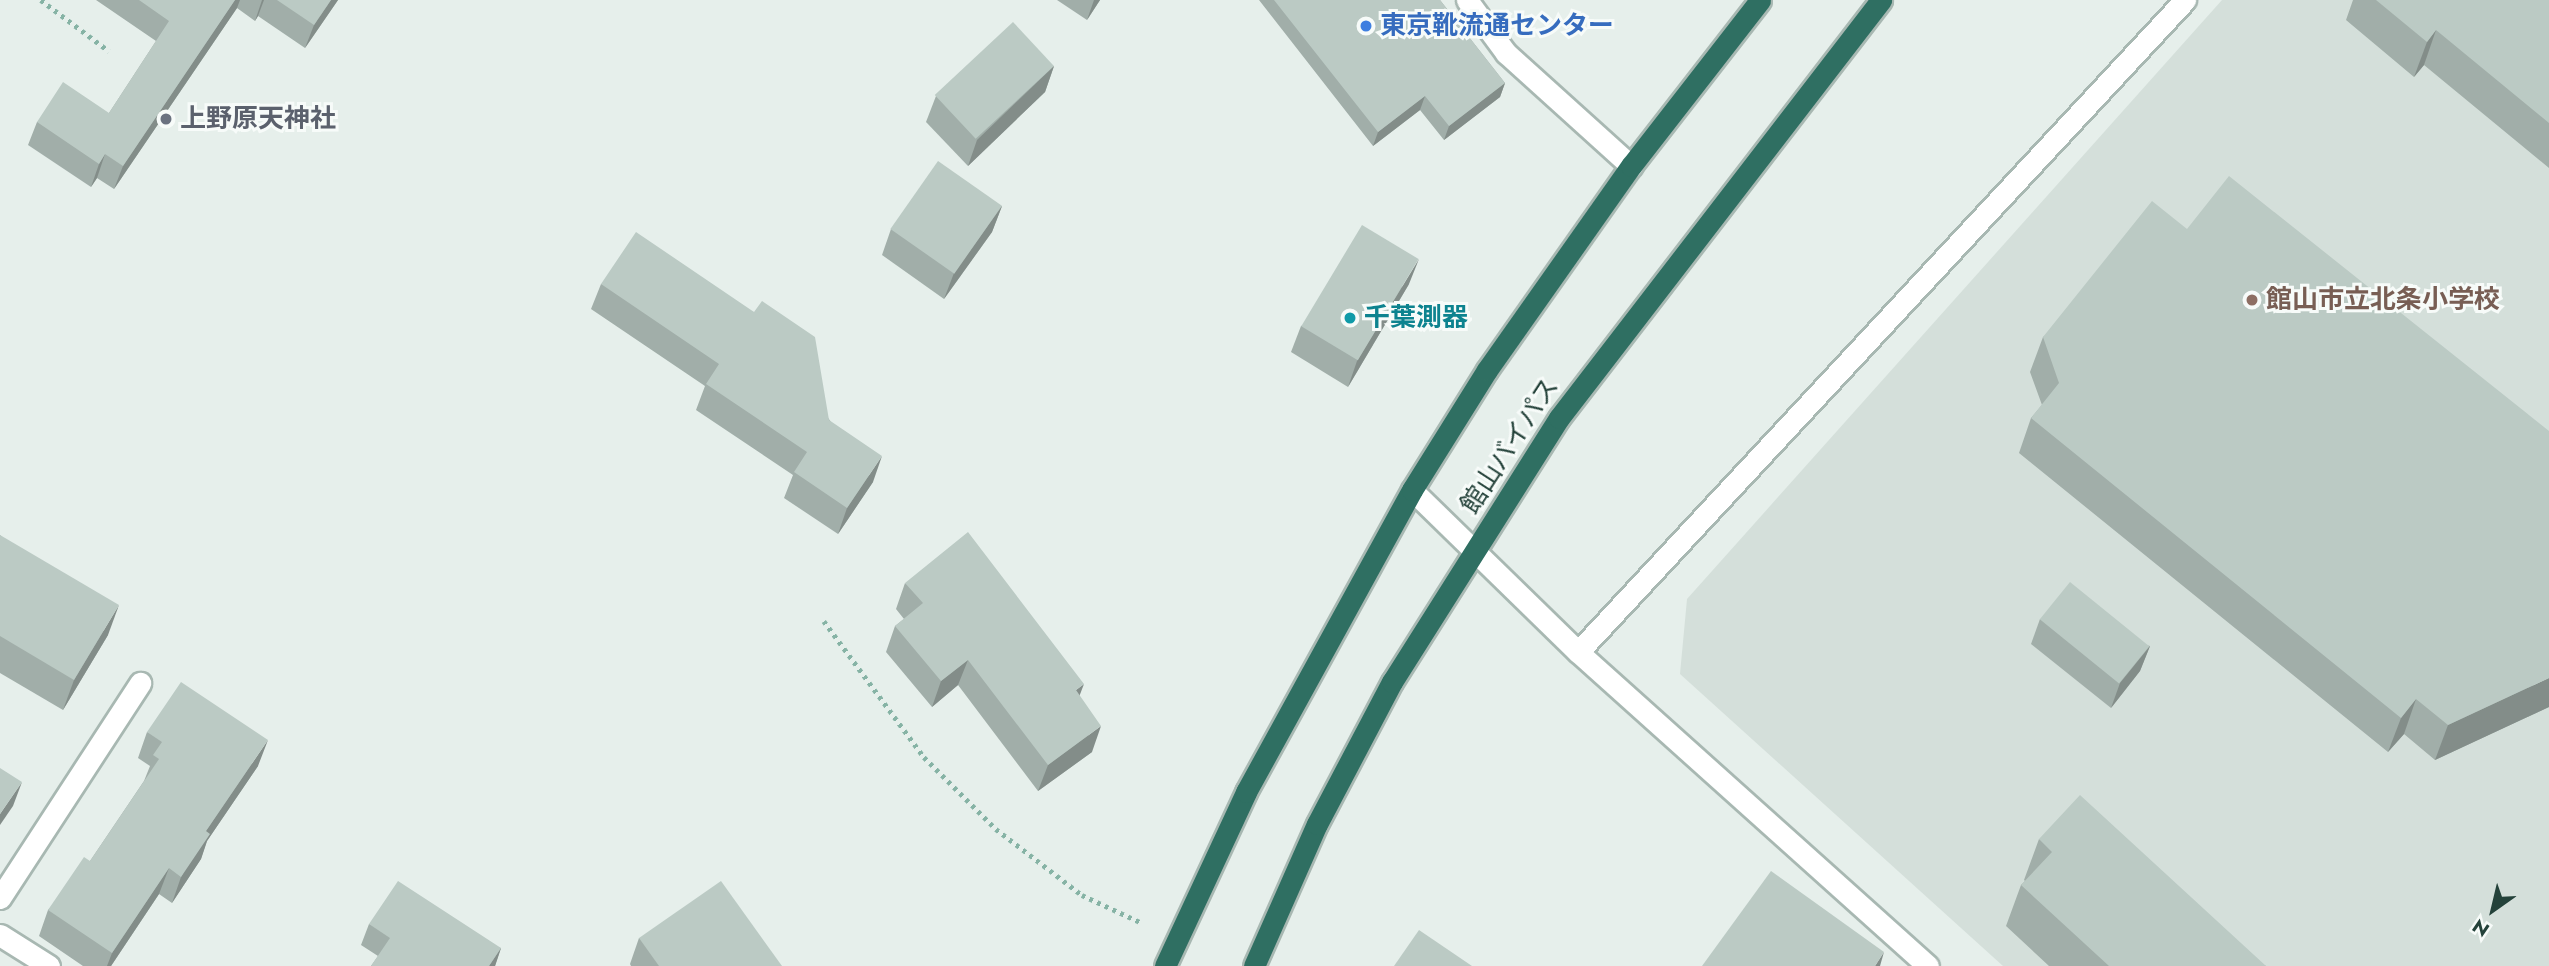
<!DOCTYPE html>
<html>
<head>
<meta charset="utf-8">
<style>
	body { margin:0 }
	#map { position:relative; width:2549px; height:966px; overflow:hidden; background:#e6efeb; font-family:Jost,"Noto Sans JP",sans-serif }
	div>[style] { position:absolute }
	.built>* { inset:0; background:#d4dfda }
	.path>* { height:4.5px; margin-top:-2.25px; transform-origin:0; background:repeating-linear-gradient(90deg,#86b3a5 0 3.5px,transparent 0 8.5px) }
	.roads { filter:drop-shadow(2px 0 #a8b8b2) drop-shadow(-2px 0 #a8b8b2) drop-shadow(0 2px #a8b8b2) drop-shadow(0 -2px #a8b8b2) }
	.lane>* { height:21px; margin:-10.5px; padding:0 10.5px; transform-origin:10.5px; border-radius:10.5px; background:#fff }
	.street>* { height:21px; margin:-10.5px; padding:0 10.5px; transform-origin:10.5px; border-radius:10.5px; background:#fff }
	.secondary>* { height:21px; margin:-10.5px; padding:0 10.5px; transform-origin:10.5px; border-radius:10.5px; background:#fff }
	.highway>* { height:21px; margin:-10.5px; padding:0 10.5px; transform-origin:10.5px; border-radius:10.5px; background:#2f6f62 }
	.wall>* { inset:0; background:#a1aea9 }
	.shaded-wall>* { inset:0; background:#838d89 }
	.building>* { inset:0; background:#bbcac4; transform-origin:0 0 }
	.dots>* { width:19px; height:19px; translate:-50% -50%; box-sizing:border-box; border:4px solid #f7fbf9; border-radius:50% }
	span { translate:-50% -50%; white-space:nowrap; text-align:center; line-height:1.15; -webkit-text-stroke:6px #f7fbf9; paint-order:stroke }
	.shop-label { font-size:26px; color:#366cbe; font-weight:700 }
	.left { translate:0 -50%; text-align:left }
	.worship-label { font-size:26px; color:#5b616d; font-weight:700 }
	.education-label { font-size:26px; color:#785e54; font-weight:700 }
	.culture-label { font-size:26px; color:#0d838f; font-weight:700 }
	.street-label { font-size:26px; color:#24423a }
	.north { position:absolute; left:2458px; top:875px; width:70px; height:70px; -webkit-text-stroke:5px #f7fbf9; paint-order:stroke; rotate:214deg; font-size:19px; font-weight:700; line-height:28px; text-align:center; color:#24423a }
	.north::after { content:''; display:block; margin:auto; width:24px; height:32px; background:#24423a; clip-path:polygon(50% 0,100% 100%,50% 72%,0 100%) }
</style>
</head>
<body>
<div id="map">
	<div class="built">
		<div style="clip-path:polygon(2222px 0,2549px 0,2549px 966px,2003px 966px,1680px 674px,1687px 599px)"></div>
	</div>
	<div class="path">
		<div style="left:41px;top:0;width:85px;rotate:36.9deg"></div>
		<div style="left:824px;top:621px;width:169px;rotate:53.7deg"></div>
		<div style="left:924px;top:757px;width:102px;rotate:45deg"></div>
		<div style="left:996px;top:829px;width:108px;rotate:37.5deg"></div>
		<div style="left:1082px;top:895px;width:64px;rotate:25deg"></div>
	</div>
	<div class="roads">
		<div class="lane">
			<div style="left:0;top:898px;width:257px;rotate:-56.9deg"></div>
			<div style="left:0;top:935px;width:58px;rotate:32.3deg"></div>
		</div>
		<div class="street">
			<div style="left:1467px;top:0;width:66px;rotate:53.7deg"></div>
			<div style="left:1506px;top:53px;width:169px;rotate:42.1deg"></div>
			<div style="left:1578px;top:652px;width:891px;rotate:-47.05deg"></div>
		</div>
		<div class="secondary">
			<div style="left:1412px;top:490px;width:232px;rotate:44.3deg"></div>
			<div style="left:1578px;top:652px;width:470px;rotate:41.9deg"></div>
		</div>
		<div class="highway">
			<div style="left:1165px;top:966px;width:192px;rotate:-65deg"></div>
			<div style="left:1246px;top:792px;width:345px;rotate:-61.2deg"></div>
			<div style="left:1412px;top:490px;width:142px;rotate:-58deg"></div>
			<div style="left:1487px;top:370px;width:250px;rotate:-54.8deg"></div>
			<div style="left:1631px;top:166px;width:210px;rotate:-52.1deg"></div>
			<div style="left:1254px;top:966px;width:155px;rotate:-66.1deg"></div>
			<div style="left:1317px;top:824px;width:161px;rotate:-62.2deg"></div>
			<div style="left:1392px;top:682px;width:312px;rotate:-57.7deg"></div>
			<div style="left:1559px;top:418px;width:528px;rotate:-52.39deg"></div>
		</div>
	</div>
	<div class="wall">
		<div style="clip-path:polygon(96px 0,338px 0,305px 48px,258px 16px,255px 21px,237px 8px,114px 189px,97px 178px,91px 187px,28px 145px,37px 122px,109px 113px,156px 41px)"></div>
		<div style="clip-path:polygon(1057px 0,1100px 0,1087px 20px)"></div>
		<div style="clip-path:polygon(1259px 0,1440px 0,1505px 83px,1500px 97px,1444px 140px,1420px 110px,1373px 146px)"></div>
		<div style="clip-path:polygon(2353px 0,2549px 0,2549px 168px,2424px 65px,2414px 77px,2346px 20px)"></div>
		<div style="clip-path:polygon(1054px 66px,1045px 92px,968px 166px,926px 122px,936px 96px)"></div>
		<div style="clip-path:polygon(1002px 206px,992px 232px,944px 299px,882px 255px,891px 229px)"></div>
		<div style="clip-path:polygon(2187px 229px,2549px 707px,2435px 760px,2404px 734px,2388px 752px,2019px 453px,2031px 418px,2042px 405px,2030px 372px,2043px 337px)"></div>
		<div style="clip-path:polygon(601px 284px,754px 312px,873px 482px,838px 534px,784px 498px,793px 475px,696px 410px,705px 386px,591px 309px)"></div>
		<div style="clip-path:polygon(1409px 284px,1348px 387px,1291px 352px,1301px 326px)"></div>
		<div style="clip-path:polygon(0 535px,108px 635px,63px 710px,0 673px)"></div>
		<div style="clip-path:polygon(905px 583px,1079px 696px,1092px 752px,1038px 791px,958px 685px,932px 707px,886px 652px,895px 626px,904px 619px,896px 609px)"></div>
		<div style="clip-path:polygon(2040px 619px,2150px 646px,2140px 671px,2111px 708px,2031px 644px)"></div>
		<div style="clip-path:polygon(147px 732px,258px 766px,207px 841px,201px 859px,172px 903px,159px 894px,111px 966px,83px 966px,39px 936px,48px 910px,90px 861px,144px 781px,150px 766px,138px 758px)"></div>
		<div style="clip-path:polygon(2039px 839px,2266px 966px,2049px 966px,2006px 926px,2021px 885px,2025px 881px,2024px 880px)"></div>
		<div style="clip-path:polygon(369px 924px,501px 948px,495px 966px,371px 966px,378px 956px,361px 945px)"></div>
		<div style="clip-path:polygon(639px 938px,782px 966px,631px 966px,630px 964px)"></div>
	</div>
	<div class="shaded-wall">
		<div style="clip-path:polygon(235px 0,240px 0,237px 8px,114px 189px,123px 166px)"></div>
		<div style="clip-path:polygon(262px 0,264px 0,258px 16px,255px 21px)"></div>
		<div style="clip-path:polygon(331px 0,338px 0,305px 48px,314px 25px)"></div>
		<div style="clip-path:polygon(1094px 0,1100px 0,1087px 20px)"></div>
		<div style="clip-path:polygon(2436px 30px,2424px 65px,2414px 77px,2427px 42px)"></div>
		<div style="clip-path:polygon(1054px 66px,1045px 92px,968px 166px,977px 140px)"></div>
		<div style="clip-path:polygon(1505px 83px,1500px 97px,1444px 140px,1449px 126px)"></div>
		<div style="clip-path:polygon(1425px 96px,1420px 110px,1373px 146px,1378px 132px)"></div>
		<div style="clip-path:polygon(105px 154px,97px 178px,91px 187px,99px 164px)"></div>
		<div style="clip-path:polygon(1002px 206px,992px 232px,944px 299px,954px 273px)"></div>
		<div style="clip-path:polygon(1419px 259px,1409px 284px,1348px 387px,1357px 361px)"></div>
		<div style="clip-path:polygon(882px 456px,873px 482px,838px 534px,847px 508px)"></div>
		<div style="clip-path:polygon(119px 605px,108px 635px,63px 710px,74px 680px)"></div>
		<div style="clip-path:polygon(2150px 646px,2140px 671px,2111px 708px,2120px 683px)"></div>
		<div style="clip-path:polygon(968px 660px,958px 685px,932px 707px,941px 681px)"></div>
		<div style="clip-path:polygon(2549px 678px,2549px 707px,2435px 760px,2448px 725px)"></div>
		<div style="clip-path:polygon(1084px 684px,1074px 710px,1076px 690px)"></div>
		<div style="clip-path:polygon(2416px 699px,2404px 734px,2388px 752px,2401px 718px)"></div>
		<div style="clip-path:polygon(1101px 726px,1092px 752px,1038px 791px,1048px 765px)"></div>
		<div style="clip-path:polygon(268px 740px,258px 766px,207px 841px,201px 859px,172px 903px,181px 877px,206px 831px)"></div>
		<div style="clip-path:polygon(22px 782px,13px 806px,0 825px,0 814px)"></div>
		<div style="clip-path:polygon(169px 868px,159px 894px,111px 966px,107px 966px,112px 953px)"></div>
		<div style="clip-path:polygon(501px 948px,495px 966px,489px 966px)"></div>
		<div style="clip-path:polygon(1884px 952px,1880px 966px,1875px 966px)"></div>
	</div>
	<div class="building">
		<div style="clip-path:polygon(139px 0,235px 0,123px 166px,105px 154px,99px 164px,37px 122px,63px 82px,109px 113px,169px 21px)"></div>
		<div style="clip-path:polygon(277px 0,331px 0,314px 25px)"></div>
		<div style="clip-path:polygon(1274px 0,1440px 0,1505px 83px,1449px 126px,1425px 96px,1378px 132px)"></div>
		<div style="clip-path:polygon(2376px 0,2549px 0,2549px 123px,2436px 30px,2427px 42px)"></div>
		<div style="left:1013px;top:22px;width:60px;height:107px;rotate:47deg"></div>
		<div style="left:938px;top:161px;width:78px;height:83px;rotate:35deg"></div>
		<div style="clip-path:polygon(2229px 176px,2549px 431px,2549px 678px,2448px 725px,2416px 699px,2401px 718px,2031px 418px,2059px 383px,2043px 337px,2152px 201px,2187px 229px)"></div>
		<div style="left:1362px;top:225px;width:66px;height:118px;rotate:31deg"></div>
		<div style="clip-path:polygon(636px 232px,754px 312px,762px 301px,815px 337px,829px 420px,882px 456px,847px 508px,794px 472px,807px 452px,706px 384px,719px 364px,601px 284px)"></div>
		<div style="clip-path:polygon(968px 532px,1084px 684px,1076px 690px,1101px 726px,1048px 765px,968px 660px,941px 681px,895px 626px,923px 603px,905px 583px)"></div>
		<div style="clip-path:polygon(0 535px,119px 605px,74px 680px,0 636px)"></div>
		<div style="left:2070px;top:582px;width:102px;height:48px;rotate:39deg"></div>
		<div style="clip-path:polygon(181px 682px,268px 740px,206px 831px,210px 834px,181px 877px,169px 868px,112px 953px,48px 910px,84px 857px,90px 861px,159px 759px,153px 755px,162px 742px,147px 732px)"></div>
		<div style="clip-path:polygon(0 768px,22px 782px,0 814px)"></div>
		<div style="clip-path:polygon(2080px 795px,2266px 966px,2109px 966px,2021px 885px,2052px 852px,2039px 839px)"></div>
		<div style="clip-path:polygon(1771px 871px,1884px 952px,1875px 966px,1702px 966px)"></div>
		<div style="clip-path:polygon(398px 881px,501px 948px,489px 966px,371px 966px,390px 938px,369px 924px)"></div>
		<div style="clip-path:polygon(721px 881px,782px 966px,659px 966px,639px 938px)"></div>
		<div style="clip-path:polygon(1419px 930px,1472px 966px,1394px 966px)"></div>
	</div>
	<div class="dots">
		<div style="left:1366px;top:26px;background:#3f7fe0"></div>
		<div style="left:166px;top:119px;background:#6b7280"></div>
		<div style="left:2252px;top:300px;background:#8d6e63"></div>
		<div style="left:1350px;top:318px;background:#0f9aa8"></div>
	</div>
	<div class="shop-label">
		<span class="left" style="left:1380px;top:26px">東京靴流通センター</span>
	</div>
	<div class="worship-label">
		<span class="left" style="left:180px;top:119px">上野原天神社</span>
	</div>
	<div class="education-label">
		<span class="left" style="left:2266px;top:300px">館山市立北条小学校</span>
	</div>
	<div class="culture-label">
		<span class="left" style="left:1364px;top:318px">千葉測器</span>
	</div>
	<div class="street-label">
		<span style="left:1510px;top:446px;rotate:-57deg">館山バイパス</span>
	</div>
	<div class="north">N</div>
</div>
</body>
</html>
